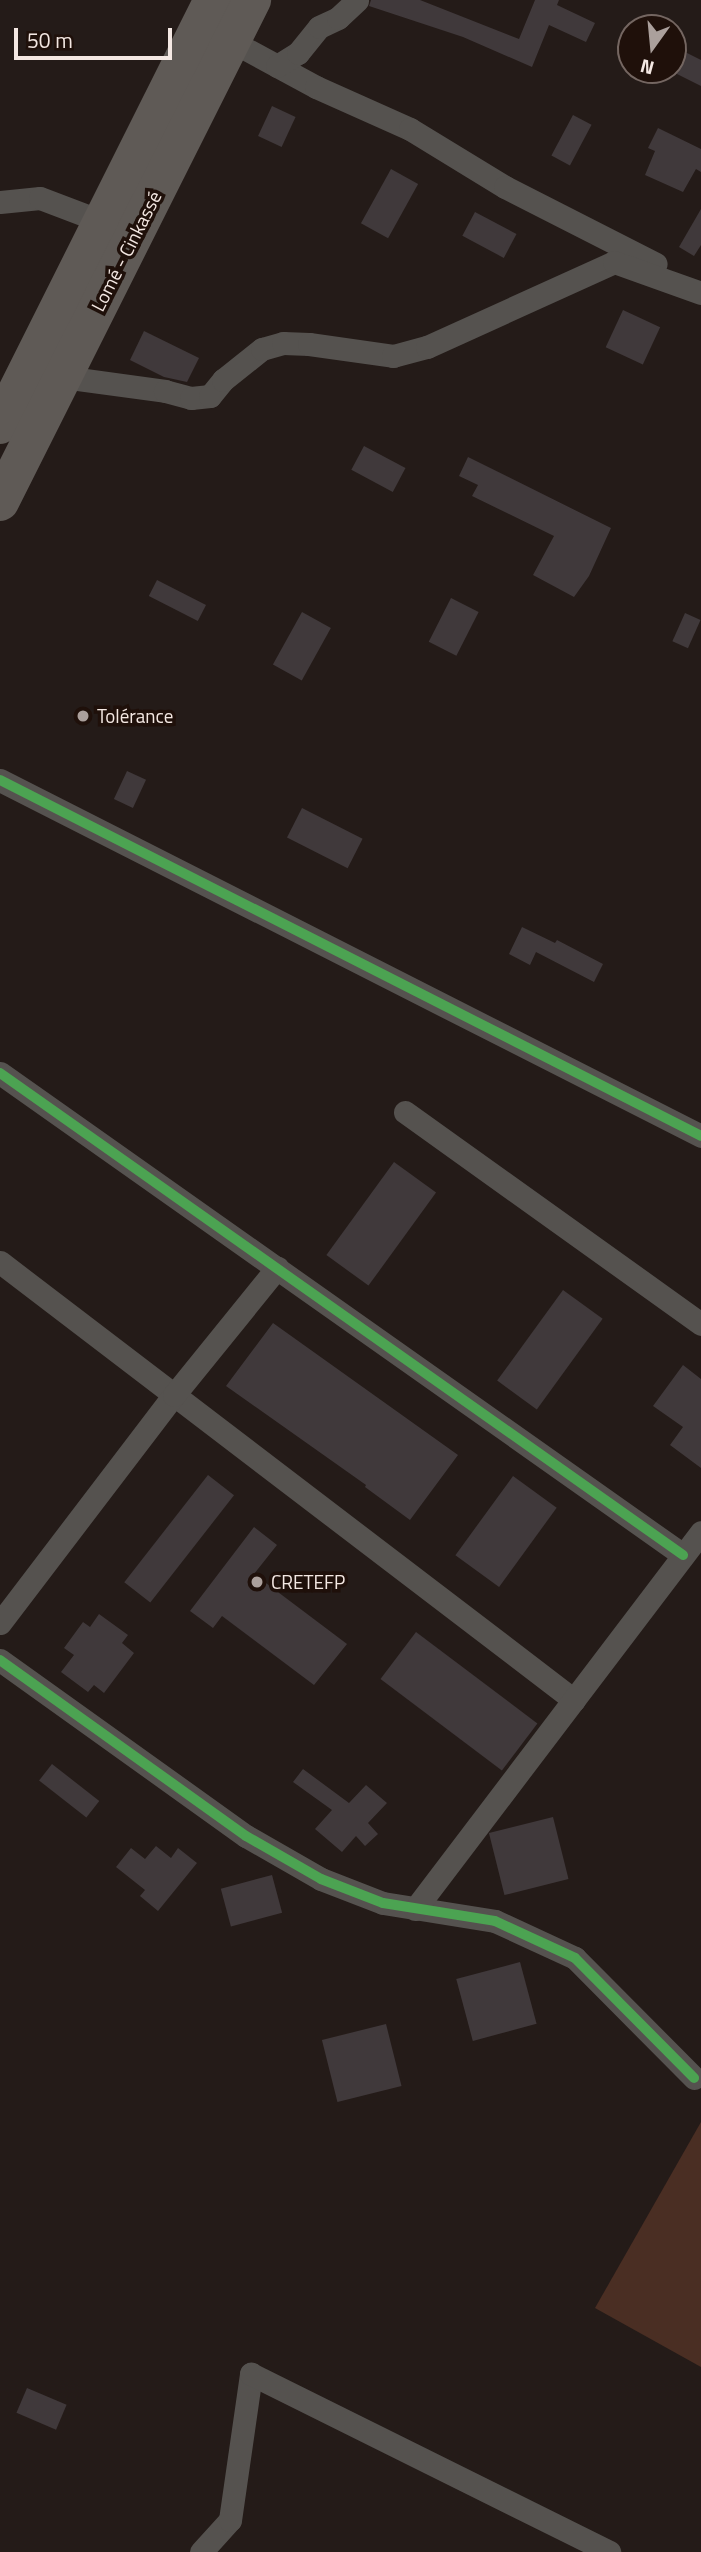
<!DOCTYPE html>
<html>
<head>
<meta charset="utf-8">
<style>
	body { margin:0 }
	#map { position:relative; width:701px; height:2552px; overflow:hidden; background:#241b18; font-family:"Titillium Web",sans-serif }
	div>[style] { position:absolute }
	.green>* { inset:0; background:#4a2e23 }
	.building>* { inset:0; background:#40393b; transform-origin:0 0 }
	.minor>* { height:23px; margin:-11.5px; padding:0 11.5px; transform-origin:11.5px; border-radius:11.5px; background:#55524f }
	.trunk>* { height:38px; margin:-19px; padding:0 19px; transform-origin:19px; border-radius:19px; background:#5f5a56 }
	.cycleway>* { height:10px; margin:-5px; padding:0 5px; transform-origin:5px; border-radius:5px; background:#4ca352 }
	.dots>* { width:19px; height:19px; translate:-50% -50%; box-sizing:border-box; border:4px solid #1f100a; border-radius:50% }
	span { translate:-50% -50%; white-space:nowrap; text-align:center; line-height:1.15; -webkit-text-stroke:7px #1f100a; paint-order:stroke }
	.street-label { font-size:19px; color:#f4e8e3 }
	.poi-label { font-size:19px; color:#f4e8e3 }
	.left { translate:0 -50%; text-align:left }
	.north { position:absolute; left:617px; top:14px; width:70px; height:70px; box-sizing:border-box; background:#1f100a; border:2px solid #746661; border-radius:50%; rotate:195deg; font-size:19px; font-weight:700; line-height:28px; text-align:center; color:#f4e8e3 }
	.north::after { content:''; display:block; margin:auto; width:24px; height:32px; background:#aba09c; clip-path:polygon(50% 0,100% 100%,50% 72%,0 100%) }
	.scale { position:absolute; left:14px; top:28px; width:158px; height:32px; box-sizing:border-box; border:4px solid #f4e8e3; border-top:0; padding-left:9px; font-size:21px; line-height:24px; white-space:nowrap; color:#f4e8e3; -webkit-text-stroke:5px #1f100a; paint-order:stroke }
</style>
</head>
<body>
<div id="map">
	<div class="green">
		<div style="clip-path:polygon(701px 2122px,701px 2367px,595px 2308px)"></div>
	</div>
	<div class="building">
		<div style="clip-path:polygon(371px 0,420px 0,519px 39px,535px 0,559px 0,557px 5px,595px 23px,586px 42px,549px 25px,532px 67px,463px 37px,369px 6px)"></div>
		<div style="clip-path:polygon(673px 46px,701px 60px,701px 86px,673px 72px)"></div>
		<div style="left:272px;top:106px;width:26px;height:33px;rotate:25deg"></div>
		<div style="left:573px;top:115px;width:21px;height:46px;rotate:28deg"></div>
		<div style="clip-path:polygon(658px 128px,701px 149px,701px 172px,696px 169px,683px 192px,645px 175px,655px 151px,648px 148px)"></div>
		<div style="left:391px;top:169px;width:31px;height:62px;rotate:29deg"></div>
		<div style="clip-path:polygon(701px 209px,701px 245px,694px 256px,679px 247px)"></div>
		<div style="left:475px;top:212px;width:47px;height:27px;rotate:28deg"></div>
		<div style="left:623px;top:310px;width:41px;height:41px;rotate:25deg"></div>
		<div style="clip-path:polygon(144px 331px,199px 358px,187px 382px,164px 377px,130px 360px)"></div>
		<div style="left:364px;top:446px;width:47px;height:27px;rotate:28deg"></div>
		<div style="clip-path:polygon(468px 457px,611px 528px,589px 576px,574px 597px,533px 575px,554px 536px,472px 496px,478px 485px,459px 476px)"></div>
		<div style="left:157px;top:580px;width:55px;height:18px;rotate:27deg"></div>
		<div style="left:451px;top:598px;width:31px;height:49px;rotate:27deg"></div>
		<div style="left:302px;top:612px;width:33px;height:60px;rotate:29deg"></div>
		<div style="left:685px;top:613px;width:17px;height:31px;rotate:24deg"></div>
		<div style="left:127px;top:771px;width:21px;height:31px;rotate:25deg"></div>
		<div style="left:302px;top:808px;width:68px;height:33px;rotate:27deg"></div>
		<div style="clip-path:polygon(522px 927px,555px 943px,557px 940px,603px 964px,594px 982px,536px 952px,530px 965px,509px 954px)"></div>
		<div style="left:394px;top:1162px;width:52px;height:115px;rotate:36deg"></div>
		<div style="left:563px;top:1290px;width:49px;height:112px;rotate:36deg"></div>
		<div style="clip-path:polygon(273px 1323px,458px 1455px,410px 1520px,365px 1487px,366px 1485px,226px 1386px)"></div>
		<div style="clip-path:polygon(683px 1365px,701px 1379px,701px 1468px,670px 1445px,683px 1427px,653px 1406px)"></div>
		<div style="left:208px;top:1475px;width:33px;height:136px;rotate:38deg"></div>
		<div style="left:513px;top:1476px;width:54px;height:98px;rotate:36deg"></div>
		<div style="clip-path:polygon(254px 1527px,277px 1545px,254px 1574px,347px 1644px,314px 1685px,222px 1616px,213px 1628px,190px 1611px)"></div>
		<div style="clip-path:polygon(99px 1614px,128px 1635px,122px 1643px,134px 1653px,104px 1693px,94px 1685px,88px 1692px,61px 1672px,74px 1655px,64px 1648px,83px 1622px,90px 1627px)"></div>
		<div style="left:416px;top:1632px;width:152px;height:59px;rotate:37deg"></div>
		<div style="left:52px;top:1764px;width:60px;height:21px;rotate:38deg"></div>
		<div style="clip-path:polygon(303px 1769px,349px 1803px,366px 1785px,387px 1803px,368px 1823px,378px 1834px,365px 1846px,356px 1836px,342px 1852px,315px 1829px,332px 1810px,293px 1782px)"></div>
		<div style="left:553px;top:1817px;width:64px;height:66px;rotate:76deg"></div>
		<div style="clip-path:polygon(156px 1846px,171px 1858px,178px 1848px,197px 1863px,158px 1911px,140px 1896px,145px 1890px,116px 1867px,131px 1848px,145px 1859px)"></div>
		<div style="left:272px;top:1875px;width:39px;height:53px;rotate:75deg"></div>
		<div style="left:520px;top:1962px;width:64px;height:66px;rotate:75deg"></div>
		<div style="left:386px;top:2024px;width:64px;height:66px;rotate:76deg"></div>
		<div style="left:27px;top:2388px;width:43px;height:27px;rotate:23deg"></div>
	</div>
	<div class="minor">
		<div style="left:231px;top:41px;width:97px;rotate:28.4deg"></div>
		<div style="left:316px;top:87px;width:103px;rotate:24.1deg"></div>
		<div style="left:410px;top:129px;width:111px;rotate:31.4deg"></div>
		<div style="left:505px;top:187px;width:169px;rotate:27deg"></div>
		<div style="left:277px;top:66px;width:25px;rotate:-32deg"></div>
		<div style="left:298px;top:53px;width:33px;rotate:-51deg"></div>
		<div style="left:319px;top:27px;width:21px;rotate:-25deg"></div>
		<div style="left:338px;top:18px;width:26px;rotate:-43deg"></div>
		<div style="left:0;top:202px;width:40px;rotate:-5.7deg"></div>
		<div style="left:40px;top:198px;width:76px;rotate:20.8deg"></div>
		<div style="left:63px;top:377px;width:103px;rotate:7.8deg"></div>
		<div style="left:165px;top:391px;width:27px;rotate:15deg"></div>
		<div style="left:191px;top:398px;width:19px;rotate:-6deg"></div>
		<div style="left:210px;top:396px;width:21px;rotate:-51deg"></div>
		<div style="left:223px;top:380px;width:50px;rotate:-38.5deg"></div>
		<div style="left:262px;top:349px;width:22px;rotate:-16deg"></div>
		<div style="left:283px;top:343px;width:26px;rotate:2deg"></div>
		<div style="left:309px;top:344px;width:85px;rotate:8.1deg"></div>
		<div style="left:393px;top:356px;width:35px;rotate:-15deg"></div>
		<div style="left:427px;top:347px;width:205px;rotate:-24.4deg"></div>
		<div style="left:614px;top:262px;width:92px;rotate:19.6deg"></div>
		<div style="left:0;top:780px;width:786px;rotate:26.92deg"></div>
		<div style="left:0;top:1073px;width:836px;rotate:35.21deg"></div>
		<div style="left:405px;top:1112px;width:364px;rotate:35.6deg"></div>
		<div style="left:0;top:1262px;width:722px;rotate:37.35deg"></div>
		<div style="left:0;top:1623px;width:287px;rotate:-52.7deg"></div>
		<div style="left:174px;top:1395px;width:164px;rotate:-51deg"></div>
		<div style="left:0;top:1660px;width:302px;rotate:35.6deg"></div>
		<div style="left:246px;top:1836px;width:86px;rotate:29.8deg"></div>
		<div style="left:321px;top:1879px;width:66px;rotate:21.2deg"></div>
		<div style="left:383px;top:1903px;width:113px;rotate:9.1deg"></div>
		<div style="left:495px;top:1921px;width:88px;rotate:24.8deg"></div>
		<div style="left:575px;top:1958px;width:169px;rotate:45.2deg"></div>
		<div style="left:415px;top:1909px;width:473px;rotate:-52.8deg"></div>
		<div style="left:201px;top:2552px;width:43px;rotate:-47.8deg"></div>
		<div style="left:230px;top:2520px;width:148px;rotate:-81.8deg"></div>
		<div style="left:251px;top:2374px;width:400px;rotate:26.4deg"></div>
	</div>
	<div class="trunk">
		<div style="left:0;top:425px;width:475px;rotate:-63.4deg"></div>
		<div style="left:0;top:502px;width:562px;rotate:-63.34deg"></div>
	</div>
	<div class="cycleway">
		<div style="left:0;top:780px;width:786px;rotate:26.92deg"></div>
		<div style="left:0;top:1073px;width:836px;rotate:35.21deg"></div>
		<div style="left:0;top:1660px;width:302px;rotate:35.6deg"></div>
		<div style="left:246px;top:1836px;width:86px;rotate:29.8deg"></div>
		<div style="left:321px;top:1879px;width:66px;rotate:21.2deg"></div>
		<div style="left:383px;top:1903px;width:113px;rotate:9.1deg"></div>
		<div style="left:495px;top:1921px;width:88px;rotate:24.8deg"></div>
		<div style="left:575px;top:1958px;width:169px;rotate:45.2deg"></div>
	</div>
	<div class="dots">
		<div style="left:83px;top:716px;background:#aba09c"></div>
		<div style="left:257px;top:1582px;background:#aba09c"></div>
	</div>
	<div class="street-label">
		<span style="left:126px;top:251px;rotate:-63deg">Lomé - Cinkassé</span>
	</div>
	<div class="poi-label">
		<span class="left" style="left:97px;top:716px">Tolérance</span>
		<span class="left" style="left:271px;top:1582px">CRETEFP</span>
	</div>
	<div class="north">N</div>
	<div class="scale">50 m</div>
</div>
</body>
</html>
